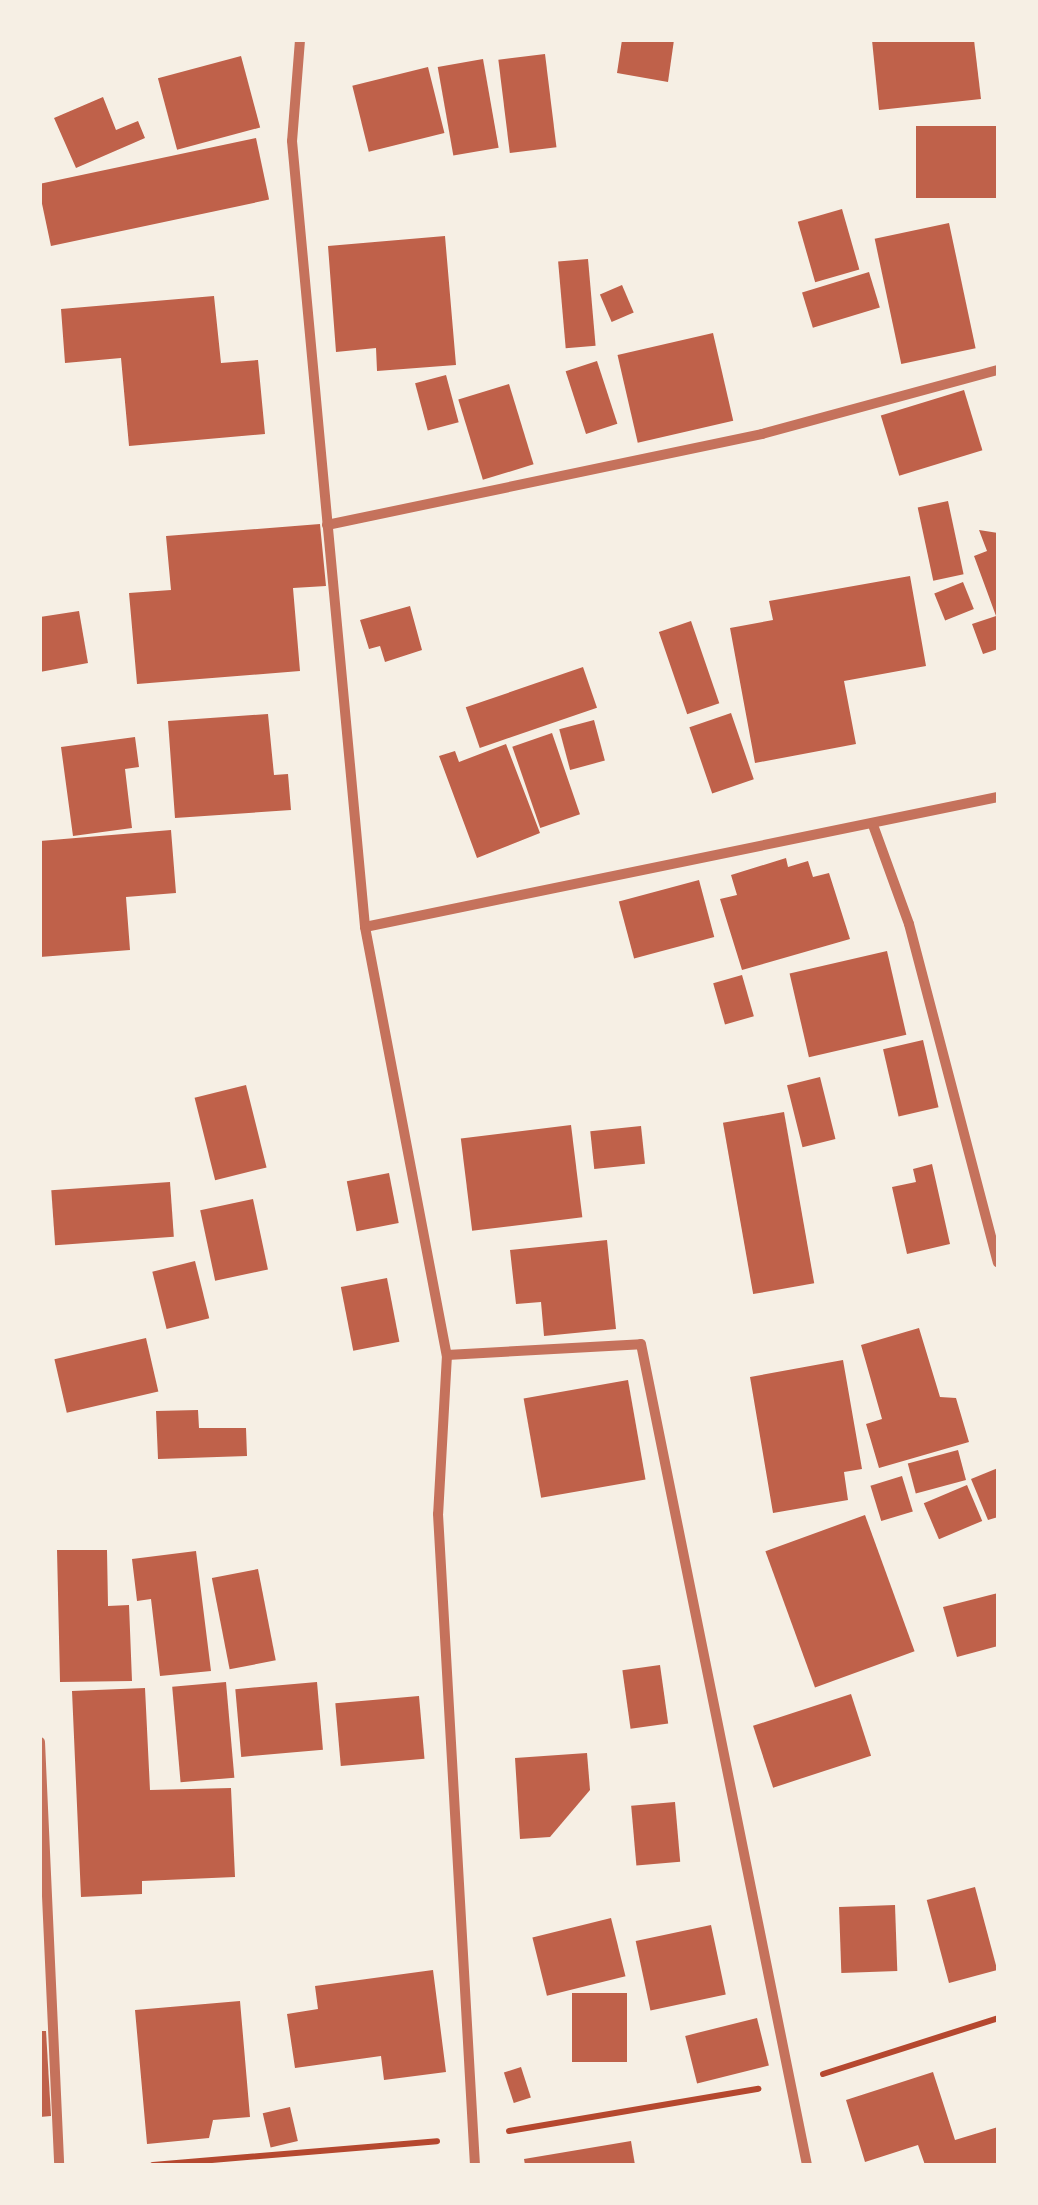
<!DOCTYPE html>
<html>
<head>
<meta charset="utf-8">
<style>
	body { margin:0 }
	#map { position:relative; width:1038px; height:2205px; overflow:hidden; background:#f6efe4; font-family:"PT Sans",sans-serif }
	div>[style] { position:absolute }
	.building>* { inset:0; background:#bf614a; transform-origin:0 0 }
	.path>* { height:6px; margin:-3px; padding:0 3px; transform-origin:3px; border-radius:3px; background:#b5482f }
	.minor>* { height:10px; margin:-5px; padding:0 5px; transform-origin:5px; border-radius:5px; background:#c5725c }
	span { translate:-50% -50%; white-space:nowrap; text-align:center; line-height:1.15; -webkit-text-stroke:8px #f6efe4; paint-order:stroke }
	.frame { position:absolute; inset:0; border:42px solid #f6efe4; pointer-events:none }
</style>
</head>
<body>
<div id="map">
	<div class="building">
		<div style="clip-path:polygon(622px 40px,674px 40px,668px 82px,617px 73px)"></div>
		<div style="clip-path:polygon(872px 40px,974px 40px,981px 99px,879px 110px)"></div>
		<div style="left:545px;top:54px;width:94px;height:47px;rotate:83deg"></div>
		<div style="left:241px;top:56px;width:74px;height:86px;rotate:75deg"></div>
		<div style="left:483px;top:59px;width:90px;height:46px;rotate:80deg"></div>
		<div style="left:428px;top:67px;width:68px;height:78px;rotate:76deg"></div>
		<div style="clip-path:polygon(103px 97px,116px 130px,138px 121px,145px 138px,76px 168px,54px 118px)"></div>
		<div style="left:998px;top:126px;width:72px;height:82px;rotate:90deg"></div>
		<div style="left:256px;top:138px;width:63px;height:223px;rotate:78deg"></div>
		<div style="left:842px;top:209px;width:63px;height:46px;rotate:74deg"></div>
		<div style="left:949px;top:223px;width:128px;height:76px;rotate:78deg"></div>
		<div style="clip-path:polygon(445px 236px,456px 365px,377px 371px,376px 348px,336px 352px,328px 246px)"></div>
		<div style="left:588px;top:259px;width:87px;height:30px;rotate:85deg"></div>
		<div style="left:869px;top:272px;width:37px;height:70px;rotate:73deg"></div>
		<div style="left:622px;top:285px;width:30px;height:24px;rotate:67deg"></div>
		<div style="clip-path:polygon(214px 296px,221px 363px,258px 360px,265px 434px,129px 446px,121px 358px,65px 363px,61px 309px)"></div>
		<div style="left:713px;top:333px;width:90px;height:98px;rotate:77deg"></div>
		<div style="left:597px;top:361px;width:66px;height:33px;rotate:72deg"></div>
		<div style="left:446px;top:375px;width:49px;height:32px;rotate:75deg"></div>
		<div style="left:509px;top:384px;width:84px;height:53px;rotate:73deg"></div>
		<div style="left:964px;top:390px;width:63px;height:87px;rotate:73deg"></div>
		<div style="left:948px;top:501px;width:75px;height:31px;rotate:78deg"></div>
		<div style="clip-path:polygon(320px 524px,326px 586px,293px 588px,300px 671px,137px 684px,129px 593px,171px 590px,166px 536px)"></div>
		<div style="clip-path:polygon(979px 530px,998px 533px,998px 649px,983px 654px,972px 624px,996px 616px,974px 556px,987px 551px)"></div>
		<div style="clip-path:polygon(910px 576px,926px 666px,844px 681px,856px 744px,755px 763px,730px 628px,773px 620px,769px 601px)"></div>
		<div style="left:963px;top:582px;width:29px;height:31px;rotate:68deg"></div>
		<div style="clip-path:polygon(410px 606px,422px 650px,385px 662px,380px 646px,369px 649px,360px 620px)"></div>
		<div style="clip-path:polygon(79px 611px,88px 663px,40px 672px,40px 617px)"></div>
		<div style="left:691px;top:621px;width:87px;height:34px;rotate:71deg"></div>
		<div style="left:583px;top:667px;width:43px;height:124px;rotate:71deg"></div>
		<div style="left:731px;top:713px;width:70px;height:44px;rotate:71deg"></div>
		<div style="clip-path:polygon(268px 714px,274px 775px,288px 774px,291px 810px,175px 818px,168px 721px)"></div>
		<div style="left:594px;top:720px;width:42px;height:36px;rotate:75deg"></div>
		<div style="left:552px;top:733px;width:86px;height:42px;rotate:71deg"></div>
		<div style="clip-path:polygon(135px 737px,139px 767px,125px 769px,132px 828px,73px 836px,61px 747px)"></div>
		<div style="clip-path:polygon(506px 744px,540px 833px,477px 858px,439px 756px,455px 751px,459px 762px)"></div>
		<div style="clip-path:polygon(171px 830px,176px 893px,126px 897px,130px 950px,40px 957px,40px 841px)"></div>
		<div style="clip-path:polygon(786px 858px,788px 867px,808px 861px,813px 877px,829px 873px,850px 939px,742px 970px,720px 899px,737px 895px,731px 875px)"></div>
		<div style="left:699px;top:880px;width:59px;height:83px;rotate:75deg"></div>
		<div style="left:887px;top:951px;width:86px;height:100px;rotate:77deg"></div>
		<div style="left:742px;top:975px;width:43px;height:30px;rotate:74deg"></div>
		<div style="left:923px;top:1040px;width:69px;height:41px;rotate:77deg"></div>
		<div style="left:820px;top:1077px;width:64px;height:34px;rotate:76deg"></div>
		<div style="left:246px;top:1085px;width:85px;height:53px;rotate:76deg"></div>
		<div style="left:784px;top:1112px;width:174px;height:62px;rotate:80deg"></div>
		<div style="left:571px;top:1125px;width:93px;height:111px;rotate:83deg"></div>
		<div style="left:641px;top:1126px;width:38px;height:51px;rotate:84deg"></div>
		<div style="clip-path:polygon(932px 1164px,950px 1244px,907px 1254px,892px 1187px,916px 1182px,913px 1169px)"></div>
		<div style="left:389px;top:1173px;width:51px;height:43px;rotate:79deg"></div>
		<div style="left:170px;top:1182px;width:55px;height:119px;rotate:86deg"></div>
		<div style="left:253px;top:1199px;width:72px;height:54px;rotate:78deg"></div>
		<div style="clip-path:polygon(607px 1240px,616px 1329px,544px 1336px,541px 1302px,516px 1304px,510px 1250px)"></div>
		<div style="left:195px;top:1261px;width:59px;height:44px;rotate:76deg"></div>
		<div style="left:387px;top:1278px;width:65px;height:47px;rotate:79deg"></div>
		<div style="clip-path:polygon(919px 1328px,940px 1397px,956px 1398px,969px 1442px,879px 1468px,866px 1424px,882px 1419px,861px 1345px)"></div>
		<div style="left:146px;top:1338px;width:55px;height:94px;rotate:77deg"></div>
		<div style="clip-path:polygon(843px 1360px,862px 1469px,844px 1472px,848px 1500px,773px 1513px,750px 1377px)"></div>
		<div style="left:628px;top:1380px;width:101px;height:106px;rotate:80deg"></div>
		<div style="clip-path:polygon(198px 1410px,199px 1428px,246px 1428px,247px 1456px,158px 1459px,156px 1411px)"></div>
		<div style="left:958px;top:1450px;width:31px;height:52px;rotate:75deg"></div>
		<div style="clip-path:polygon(998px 1468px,998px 1517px,988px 1520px,971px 1479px)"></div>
		<div style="left:902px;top:1476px;width:37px;height:33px;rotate:73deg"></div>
		<div style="left:967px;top:1485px;width:39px;height:47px;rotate:67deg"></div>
		<div style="left:865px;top:1515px;width:145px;height:106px;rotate:70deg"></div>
		<div style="clip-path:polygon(57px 1550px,107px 1550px,108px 1606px,129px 1605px,132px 1681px,60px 1682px)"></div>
		<div style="clip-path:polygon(196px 1551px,211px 1671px,160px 1676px,151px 1599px,137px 1601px,132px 1559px)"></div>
		<div style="left:258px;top:1569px;width:93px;height:47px;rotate:79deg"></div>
		<div style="clip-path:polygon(998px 1593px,998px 1646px,957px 1657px,943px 1607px)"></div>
		<div style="left:660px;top:1665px;width:59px;height:38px;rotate:82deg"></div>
		<div style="left:226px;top:1682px;width:96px;height:54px;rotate:85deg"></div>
		<div style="left:317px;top:1682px;width:68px;height:82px;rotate:85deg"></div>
		<div style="clip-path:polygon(145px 1688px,150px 1790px,231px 1788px,235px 1877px,142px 1881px,142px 1894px,81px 1897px,72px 1691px)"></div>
		<div style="left:851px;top:1694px;width:65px;height:103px;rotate:72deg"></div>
		<div style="left:419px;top:1696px;width:63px;height:84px;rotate:85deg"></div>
		<div style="clip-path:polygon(587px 1753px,590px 1790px,550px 1837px,520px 1839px,515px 1758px)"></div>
		<div style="left:675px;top:1802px;width:60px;height:44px;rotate:85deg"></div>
		<div style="left:975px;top:1887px;width:86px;height:50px;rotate:75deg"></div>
		<div style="left:895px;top:1905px;width:66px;height:56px;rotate:88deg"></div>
		<div style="left:611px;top:1918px;width:60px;height:81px;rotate:76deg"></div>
		<div style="left:711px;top:1925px;width:71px;height:77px;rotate:78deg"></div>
		<div style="clip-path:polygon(433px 1970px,446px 2072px,384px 2080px,381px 2056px,295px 2068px,287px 2014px,318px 2009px,315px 1986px)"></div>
		<div style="left:627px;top:1993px;width:69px;height:55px;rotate:90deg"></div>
		<div style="clip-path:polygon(240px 2001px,250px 2117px,213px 2120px,209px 2138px,147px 2144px,135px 2010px)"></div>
		<div style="left:757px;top:2018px;width:49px;height:74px;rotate:76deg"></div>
		<div style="clip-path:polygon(40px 2031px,46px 2031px,51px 2116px,40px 2117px)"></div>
		<div style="left:521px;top:2067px;width:32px;height:18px;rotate:72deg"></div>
		<div style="clip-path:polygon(933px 2072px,955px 2140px,998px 2127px,998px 2165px,925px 2165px,918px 2145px,865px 2162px,846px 2100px)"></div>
		<div style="left:290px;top:2107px;width:35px;height:28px;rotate:77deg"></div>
		<div style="clip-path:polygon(631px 2141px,635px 2165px,525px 2165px,524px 2159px)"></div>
	</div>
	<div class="path">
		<div style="left:823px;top:2074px;width:184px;rotate:-17.7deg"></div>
		<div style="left:509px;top:2131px;width:253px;rotate:-9.6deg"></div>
		<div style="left:153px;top:2165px;width:285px;rotate:-4.8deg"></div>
	</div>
	<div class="minor">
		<div style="left:300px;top:40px;width:101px;rotate:94.5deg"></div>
		<div style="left:292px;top:141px;width:789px;rotate:84.69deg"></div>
		<div style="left:365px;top:927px;width:436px;rotate:79.2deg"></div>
		<div style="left:447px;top:1355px;width:159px;rotate:93.2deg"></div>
		<div style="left:438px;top:1514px;width:652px;rotate:86.75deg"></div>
		<div style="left:327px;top:525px;width:444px;rotate:-11.8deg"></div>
		<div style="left:762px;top:434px;width:245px;rotate:-15.2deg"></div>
		<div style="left:873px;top:825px;width:105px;rotate:70deg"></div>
		<div style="left:909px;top:924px;width:350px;rotate:75.3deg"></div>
		<div style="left:365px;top:927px;width:646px;rotate:-11.61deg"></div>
		<div style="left:447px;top:1355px;width:194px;rotate:-3.2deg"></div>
		<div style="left:641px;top:1344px;width:838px;rotate:78.57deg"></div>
		<div style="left:40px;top:1742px;width:423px;rotate:87.4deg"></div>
	</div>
	<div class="frame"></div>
</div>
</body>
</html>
